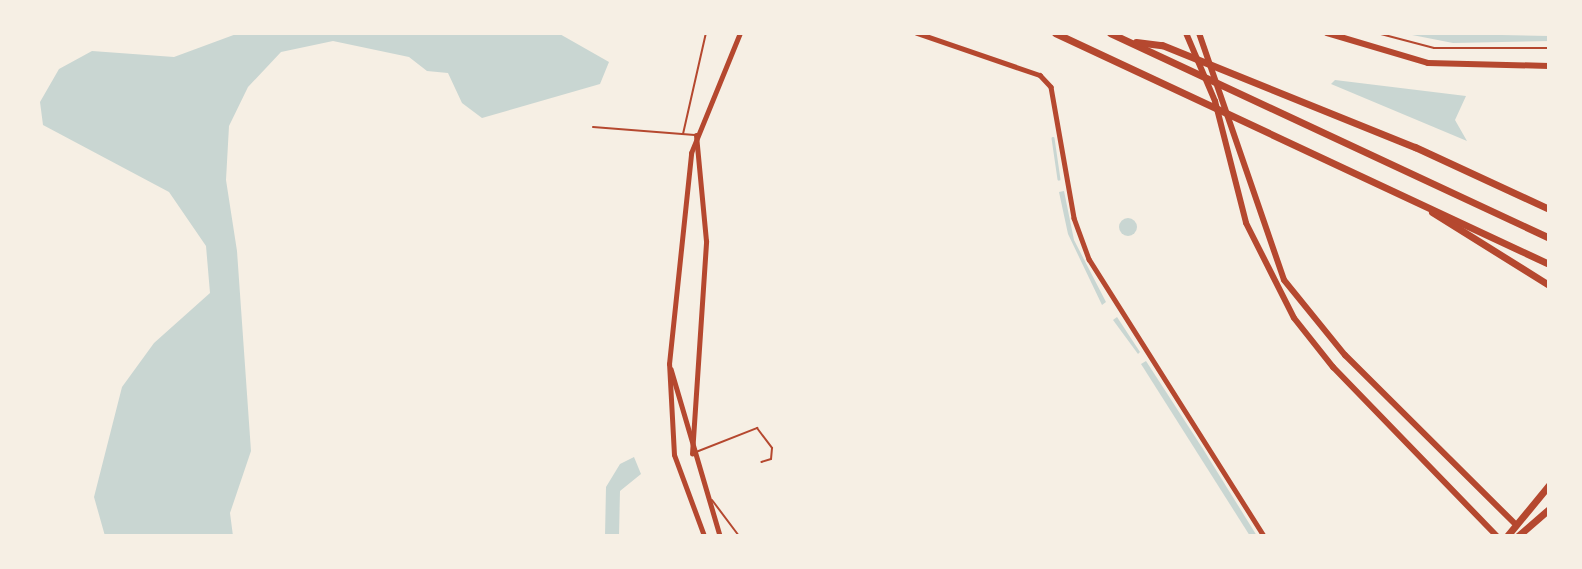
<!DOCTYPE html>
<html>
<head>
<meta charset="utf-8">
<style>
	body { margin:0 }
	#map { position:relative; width:1582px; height:569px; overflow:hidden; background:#f6efe4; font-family:"PT Serif",serif }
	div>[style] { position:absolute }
	.water>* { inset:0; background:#c9d6d2 }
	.round { border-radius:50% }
	.stream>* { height:2.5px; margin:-1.25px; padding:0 1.25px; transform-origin:1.25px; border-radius:1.25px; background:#c9d6d2 }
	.path>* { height:2px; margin:-1px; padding:0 1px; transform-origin:1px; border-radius:1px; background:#b5482f }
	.service>* { height:2px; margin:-1px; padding:0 1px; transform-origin:1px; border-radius:1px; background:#b5482f }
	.minor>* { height:4.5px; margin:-2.25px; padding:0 2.25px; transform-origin:2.25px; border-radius:2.25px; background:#b5482f }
	.primary>* { height:6px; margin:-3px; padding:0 3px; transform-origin:3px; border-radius:3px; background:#b5482f }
	.motorway>* { height:7px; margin:-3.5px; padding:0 3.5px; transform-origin:3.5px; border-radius:3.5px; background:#b5482f }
	span { translate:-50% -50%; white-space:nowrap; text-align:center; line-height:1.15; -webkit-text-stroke:5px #f6efe4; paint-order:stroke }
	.frame { position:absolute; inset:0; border:35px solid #f6efe4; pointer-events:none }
</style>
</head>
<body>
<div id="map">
	<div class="water">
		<div style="clip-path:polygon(239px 33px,558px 33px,609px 62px,600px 84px,482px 118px,462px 103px,448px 73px,427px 71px,409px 57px,333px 41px,281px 52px,248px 87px,229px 126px,226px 180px,237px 251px,251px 451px,230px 513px,233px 536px,105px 536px,94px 497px,122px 387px,154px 343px,210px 293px,206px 246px,169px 192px,43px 125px,40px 102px,59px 69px,92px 51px,174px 57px)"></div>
		<div style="clip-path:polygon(1402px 33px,1549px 36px,1549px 41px,1453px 43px)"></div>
		<div style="clip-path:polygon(1335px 80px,1466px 96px,1455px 120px,1467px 141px,1331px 84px)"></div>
		<div style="clip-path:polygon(1064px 191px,1074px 240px,1106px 302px,1102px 305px,1068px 234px,1059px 192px)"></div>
		<div class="round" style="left:1119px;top:218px;width:18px;height:18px"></div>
		<div style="clip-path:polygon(1117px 317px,1140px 352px,1138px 354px,1113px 320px)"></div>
		<div style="clip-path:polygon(1146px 361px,1203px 449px,1257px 536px,1250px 536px,1141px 364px)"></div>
		<div style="clip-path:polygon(634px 457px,641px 474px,620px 491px,619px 536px,605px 536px,606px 487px,620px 464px)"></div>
	</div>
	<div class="stream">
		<div style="left:1053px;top:138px;width:41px;rotate:81.7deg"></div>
	</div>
	<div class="path">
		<div style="left:1377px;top:33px;width:59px;rotate:14.7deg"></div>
		<div style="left:1434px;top:48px;width:115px"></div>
	</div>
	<div class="service">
		<div style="left:593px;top:127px;width:102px;rotate:4.5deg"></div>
		<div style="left:683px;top:134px;width:104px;rotate:-77.2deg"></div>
		<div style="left:696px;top:452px;width:66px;rotate:-21.5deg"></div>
		<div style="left:757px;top:428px;width:25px;rotate:53deg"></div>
		<div style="left:772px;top:448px;width:11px;rotate:95deg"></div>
		<div style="left:771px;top:459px;width:10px;rotate:163deg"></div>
		<div style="left:712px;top:500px;width:45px;rotate:53.1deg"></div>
	</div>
	<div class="minor">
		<div style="left:917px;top:33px;width:130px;rotate:18.9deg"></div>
		<div style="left:1040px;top:75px;width:16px;rotate:47deg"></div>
		<div style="left:1051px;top:87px;width:133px;rotate:80deg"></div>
		<div style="left:1074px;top:218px;width:44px;rotate:69.9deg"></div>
		<div style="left:1089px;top:259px;width:328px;rotate:57.7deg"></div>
		<div style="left:671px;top:369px;width:174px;rotate:73.6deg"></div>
		<div style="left:692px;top:454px;width:213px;rotate:-86.2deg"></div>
		<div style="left:706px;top:241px;width:106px;rotate:-95.4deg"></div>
		<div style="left:704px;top:536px;width:86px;rotate:-110.3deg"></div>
		<div style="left:674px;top:455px;width:91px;rotate:-93.1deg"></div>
		<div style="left:669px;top:364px;width:212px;rotate:-84deg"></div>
		<div style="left:691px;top:153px;width:130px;rotate:-67.8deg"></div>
	</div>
	<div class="primary">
		<div style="left:1186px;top:33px;width:74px;rotate:66.9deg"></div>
		<div style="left:1215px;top:101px;width:126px;rotate:75.7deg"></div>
		<div style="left:1246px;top:223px;width:106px;rotate:63.2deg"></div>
		<div style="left:1294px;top:318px;width:63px;rotate:51.5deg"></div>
		<div style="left:1333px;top:367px;width:235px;rotate:45.9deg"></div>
		<div style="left:1199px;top:33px;width:261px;rotate:71deg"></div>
		<div style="left:1284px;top:280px;width:97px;rotate:50.9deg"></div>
		<div style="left:1345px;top:355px;width:238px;rotate:44.8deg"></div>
		<div style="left:1327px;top:33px;width:105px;rotate:16.5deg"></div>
		<div style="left:1428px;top:63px;width:121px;rotate:1.4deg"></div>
	</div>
	<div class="motorway">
		<div style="left:1055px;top:33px;width:545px;rotate:25.06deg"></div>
		<div style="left:1110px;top:33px;width:485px;rotate:25deg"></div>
		<div style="left:1136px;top:42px;width:26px;rotate:7deg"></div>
		<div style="left:1162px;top:45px;width:273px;rotate:22deg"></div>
		<div style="left:1415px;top:147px;width:148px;rotate:24.8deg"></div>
		<div style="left:1432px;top:212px;width:138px;rotate:32deg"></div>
		<div style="left:1507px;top:536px;width:66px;rotate:-50.5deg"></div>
		<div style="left:1518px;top:536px;width:41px;rotate:-41.1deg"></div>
	</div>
	<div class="frame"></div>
</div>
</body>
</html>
